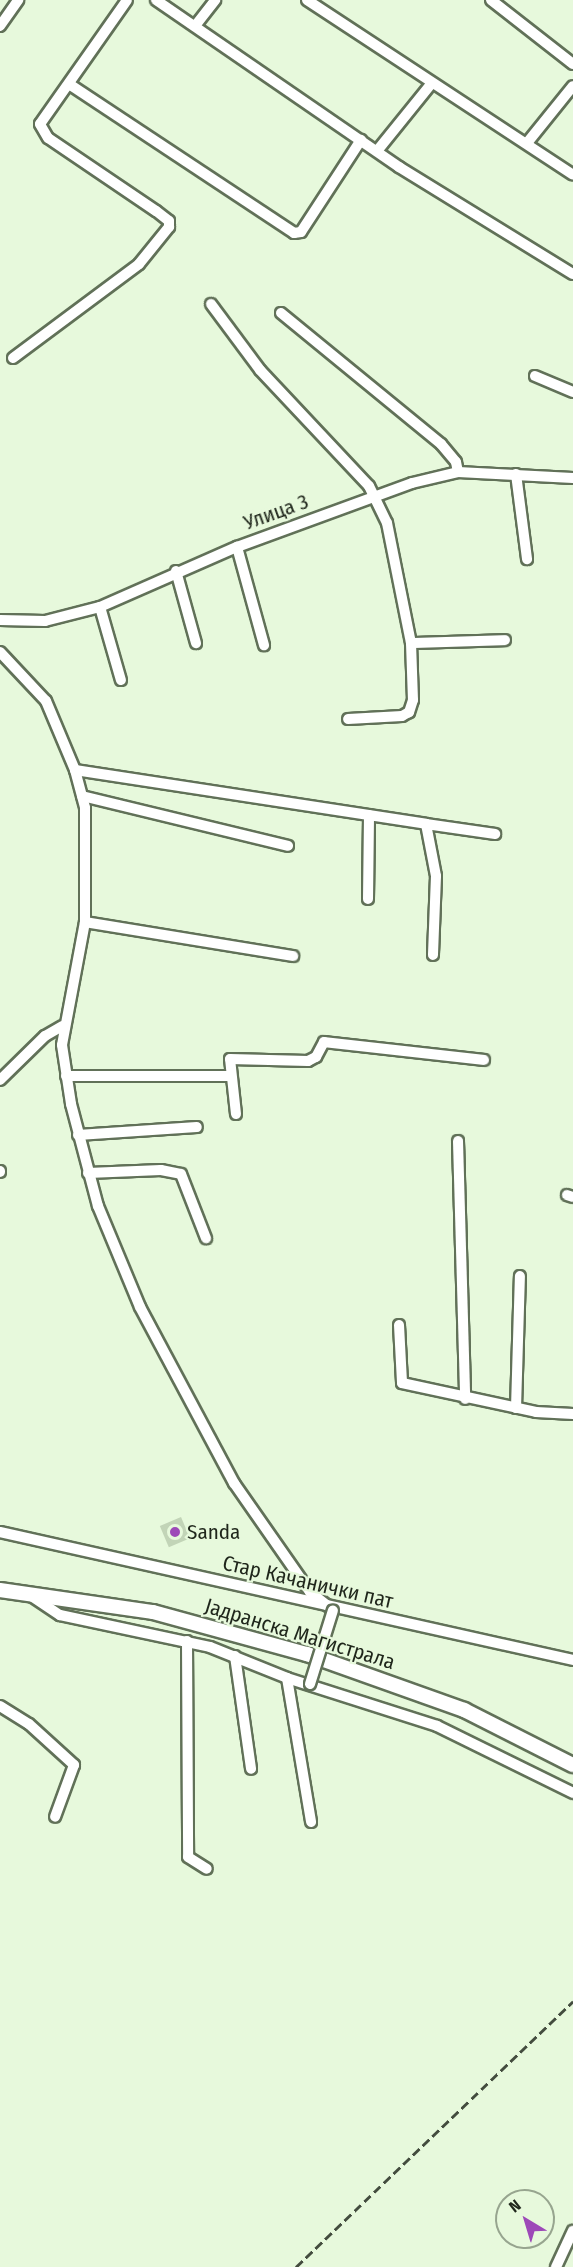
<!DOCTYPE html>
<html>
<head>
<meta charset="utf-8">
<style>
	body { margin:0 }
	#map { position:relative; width:573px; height:2267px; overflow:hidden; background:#e7f9dc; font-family:"Fira Sans Condensed",sans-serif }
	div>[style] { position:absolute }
	.building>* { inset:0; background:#c2d4b7; transform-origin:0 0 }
	.roads { filter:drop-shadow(2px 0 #617158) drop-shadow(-2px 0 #617158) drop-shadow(0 2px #617158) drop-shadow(0 -2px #617158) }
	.street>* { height:10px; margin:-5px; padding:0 5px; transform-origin:5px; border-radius:5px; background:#fff }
	.secondary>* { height:14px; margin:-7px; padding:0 7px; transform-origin:7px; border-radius:7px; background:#fff }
	.rail>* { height:3px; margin-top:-1.5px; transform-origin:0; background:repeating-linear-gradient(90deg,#434c3e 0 9px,transparent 0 13.5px) }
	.bridges { filter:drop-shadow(2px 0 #617158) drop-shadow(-2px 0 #617158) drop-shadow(0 2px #617158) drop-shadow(0 -2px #617158) }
	.street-bridge>* { height:10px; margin:-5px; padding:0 5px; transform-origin:5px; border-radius:5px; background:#fff }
	.dots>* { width:16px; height:16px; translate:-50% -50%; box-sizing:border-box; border:3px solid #e7f9dc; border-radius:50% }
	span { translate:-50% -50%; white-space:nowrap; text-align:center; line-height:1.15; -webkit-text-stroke:4.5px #e7f9dc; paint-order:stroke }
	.street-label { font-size:21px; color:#1f261b }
	.poi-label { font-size:21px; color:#1f261b }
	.left { translate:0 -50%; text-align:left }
	.north { position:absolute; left:495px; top:2189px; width:60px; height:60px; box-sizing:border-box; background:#e7f9dc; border:2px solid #97a58f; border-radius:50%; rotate:322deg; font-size:16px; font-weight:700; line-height:24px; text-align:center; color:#1f261b }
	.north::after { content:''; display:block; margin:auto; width:21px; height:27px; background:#9d49b8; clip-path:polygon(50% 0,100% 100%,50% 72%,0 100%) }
</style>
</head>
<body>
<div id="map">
	<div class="building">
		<div style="left:181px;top:1517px;width:23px;height:23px;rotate:67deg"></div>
	</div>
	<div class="roads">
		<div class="street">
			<div style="left:156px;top:0;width:295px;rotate:34.5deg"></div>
			<div style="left:399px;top:167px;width:204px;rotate:31.6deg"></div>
			<div style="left:307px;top:0;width:318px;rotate:33.3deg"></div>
			<div style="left:491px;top:0;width:104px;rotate:38deg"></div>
			<div style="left:0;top:26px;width:32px;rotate:-55deg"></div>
			<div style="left:195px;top:26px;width:33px;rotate:-52deg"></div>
			<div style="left:69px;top:84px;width:270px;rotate:33.5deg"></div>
			<div style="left:294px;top:233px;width:7px;rotate:-8deg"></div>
			<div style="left:301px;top:232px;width:110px;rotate:-56.9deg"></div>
			<div style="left:527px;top:143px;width:73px;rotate:-51.1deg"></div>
			<div style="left:377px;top:151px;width:86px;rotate:-51.1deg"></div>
			<div style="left:211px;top:304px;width:82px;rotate:53.4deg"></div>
			<div style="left:260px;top:370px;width:159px;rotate:46.8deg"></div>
			<div style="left:369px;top:486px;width:41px;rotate:64.1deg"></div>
			<div style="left:387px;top:523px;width:122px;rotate:78.7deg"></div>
			<div style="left:411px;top:643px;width:57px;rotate:88deg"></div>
			<div style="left:413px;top:700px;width:13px;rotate:108deg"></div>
			<div style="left:409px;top:712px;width:8px;rotate:150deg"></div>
			<div style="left:402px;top:716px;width:54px;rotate:176.8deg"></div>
			<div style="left:281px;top:313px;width:207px;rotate:39.3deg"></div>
			<div style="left:441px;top:444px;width:23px;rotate:50deg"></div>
			<div style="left:456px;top:462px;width:10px;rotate:79deg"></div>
			<div style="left:13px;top:358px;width:157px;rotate:-36.7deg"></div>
			<div style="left:139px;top:264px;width:48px;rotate:-51deg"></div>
			<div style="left:169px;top:227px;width:6px;rotate:-90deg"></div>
			<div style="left:169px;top:221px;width:16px;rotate:-142deg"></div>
			<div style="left:156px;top:211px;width:130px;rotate:-145.9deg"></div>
			<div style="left:48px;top:138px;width:16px;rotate:-120deg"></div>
			<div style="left:40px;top:124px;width:151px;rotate:-54.9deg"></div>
			<div style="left:535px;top:376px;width:41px;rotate:22.8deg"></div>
			<div style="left:516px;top:474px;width:86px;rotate:82.6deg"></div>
			<div style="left:237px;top:547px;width:102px;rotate:74.6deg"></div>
			<div style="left:176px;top:571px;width:75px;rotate:74.5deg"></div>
			<div style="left:100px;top:607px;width:76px;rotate:74deg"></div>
			<div style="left:0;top:620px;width:45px;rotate:1.3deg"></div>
			<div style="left:45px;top:621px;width:57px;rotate:-14.3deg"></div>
			<div style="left:100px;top:607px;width:150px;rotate:-23.7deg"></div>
			<div style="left:237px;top:547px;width:186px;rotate:-20.1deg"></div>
			<div style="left:412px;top:483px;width:47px;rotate:-13.4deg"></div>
			<div style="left:458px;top:472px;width:115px;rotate:3deg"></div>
			<div style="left:411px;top:643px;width:94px;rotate:-1.8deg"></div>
			<div style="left:0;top:652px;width:67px;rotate:46.8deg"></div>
			<div style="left:46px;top:701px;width:75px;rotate:67.2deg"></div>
			<div style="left:75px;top:770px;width:39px;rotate:75deg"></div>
			<div style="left:85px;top:808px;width:114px;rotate:90deg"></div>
			<div style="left:85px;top:922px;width:125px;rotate:100.6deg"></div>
			<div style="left:62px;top:1045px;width:60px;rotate:81.3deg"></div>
			<div style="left:71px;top:1104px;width:106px;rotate:75.2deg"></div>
			<div style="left:98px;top:1206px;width:109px;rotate:67.4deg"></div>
			<div style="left:140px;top:1307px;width:200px;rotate:61.9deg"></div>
			<div style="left:234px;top:1483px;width:133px;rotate:55.1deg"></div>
			<div style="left:310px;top:1592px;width:29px;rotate:38deg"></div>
			<div style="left:75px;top:770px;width:355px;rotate:8.7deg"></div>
			<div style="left:426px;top:824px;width:53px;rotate:79.1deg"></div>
			<div style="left:436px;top:876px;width:79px;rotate:92.2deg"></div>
			<div style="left:82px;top:796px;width:212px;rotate:13.6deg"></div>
			<div style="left:426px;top:824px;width:70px;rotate:8.2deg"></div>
			<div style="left:368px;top:899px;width:84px;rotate:-89.3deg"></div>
			<div style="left:85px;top:922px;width:211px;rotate:9.3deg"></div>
			<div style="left:66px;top:1076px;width:164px"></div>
			<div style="left:0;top:1080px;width:63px;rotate:-44.4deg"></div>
			<div style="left:45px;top:1036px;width:20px;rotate:-30deg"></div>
			<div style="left:236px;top:1114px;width:55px;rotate:-96.2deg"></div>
			<div style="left:230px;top:1059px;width:78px;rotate:1.5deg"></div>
			<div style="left:308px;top:1061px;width:9px;rotate:-27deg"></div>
			<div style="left:316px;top:1057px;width:17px;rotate:-62deg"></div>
			<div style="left:324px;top:1042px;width:161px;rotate:6.4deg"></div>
			<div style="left:78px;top:1135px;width:119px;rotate:-3.8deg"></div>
			<div style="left:458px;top:1141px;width:258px;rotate:88.4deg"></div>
			<div style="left:0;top:1171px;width:1px;rotate:90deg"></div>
			<div style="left:88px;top:1173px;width:73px;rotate:-2.4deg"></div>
			<div style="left:161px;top:1170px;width:20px;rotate:11deg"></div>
			<div style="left:181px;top:1174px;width:69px;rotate:68.7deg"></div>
			<div style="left:567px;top:1195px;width:6px;rotate:18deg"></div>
			<div style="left:399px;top:1325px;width:58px;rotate:87deg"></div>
			<div style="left:402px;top:1383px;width:137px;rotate:12.2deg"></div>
			<div style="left:536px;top:1412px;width:37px;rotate:3deg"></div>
			<div style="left:516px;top:1408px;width:132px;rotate:-88.3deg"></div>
			<div style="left:0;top:1532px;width:587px;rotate:12.59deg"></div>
			<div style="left:30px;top:1595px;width:36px;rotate:34deg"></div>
			<div style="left:60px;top:1615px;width:153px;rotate:12deg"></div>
			<div style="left:210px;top:1647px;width:83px;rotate:21.9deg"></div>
			<div style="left:287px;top:1678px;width:157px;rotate:17.7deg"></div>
			<div style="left:437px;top:1726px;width:152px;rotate:26.2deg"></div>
			<div style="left:187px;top:1641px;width:216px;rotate:89.7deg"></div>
			<div style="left:188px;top:1857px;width:22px;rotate:32deg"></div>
			<div style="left:235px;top:1656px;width:114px;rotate:81.9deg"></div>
			<div style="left:287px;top:1678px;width:146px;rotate:80.5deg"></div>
			<div style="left:0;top:1706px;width:34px;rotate:32deg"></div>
			<div style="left:29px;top:1724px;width:61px;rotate:42.3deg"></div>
			<div style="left:74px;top:1765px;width:55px;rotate:110.1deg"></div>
			<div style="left:556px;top:2267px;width:40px;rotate:-65deg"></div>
		</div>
		<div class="secondary">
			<div style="left:0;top:1590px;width:155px;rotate:8.2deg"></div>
			<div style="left:153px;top:1612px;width:160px;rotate:15.3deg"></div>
			<div style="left:307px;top:1654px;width:167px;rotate:19.6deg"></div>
			<div style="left:464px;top:1710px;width:122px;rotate:26.8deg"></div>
		</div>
	</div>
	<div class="rail">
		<div style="left:296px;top:2267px;width:384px;rotate:-43.8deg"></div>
	</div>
	<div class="bridges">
		<div class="street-bridge">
			<div style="left:310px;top:1684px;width:77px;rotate:-72.7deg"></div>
		</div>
	</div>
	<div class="dots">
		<div style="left:175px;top:1532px;background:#9d49b8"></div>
	</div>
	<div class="street-label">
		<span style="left:276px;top:512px;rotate:-20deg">Улица 3</span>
		<span style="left:308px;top:1582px;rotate:13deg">Стар Качанички пат</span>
		<span style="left:300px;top:1634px;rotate:17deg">Јадранска Магистрала</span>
	</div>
	<div class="poi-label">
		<span class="left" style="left:187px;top:1532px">Sanda</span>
	</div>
	<div class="north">N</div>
</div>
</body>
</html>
